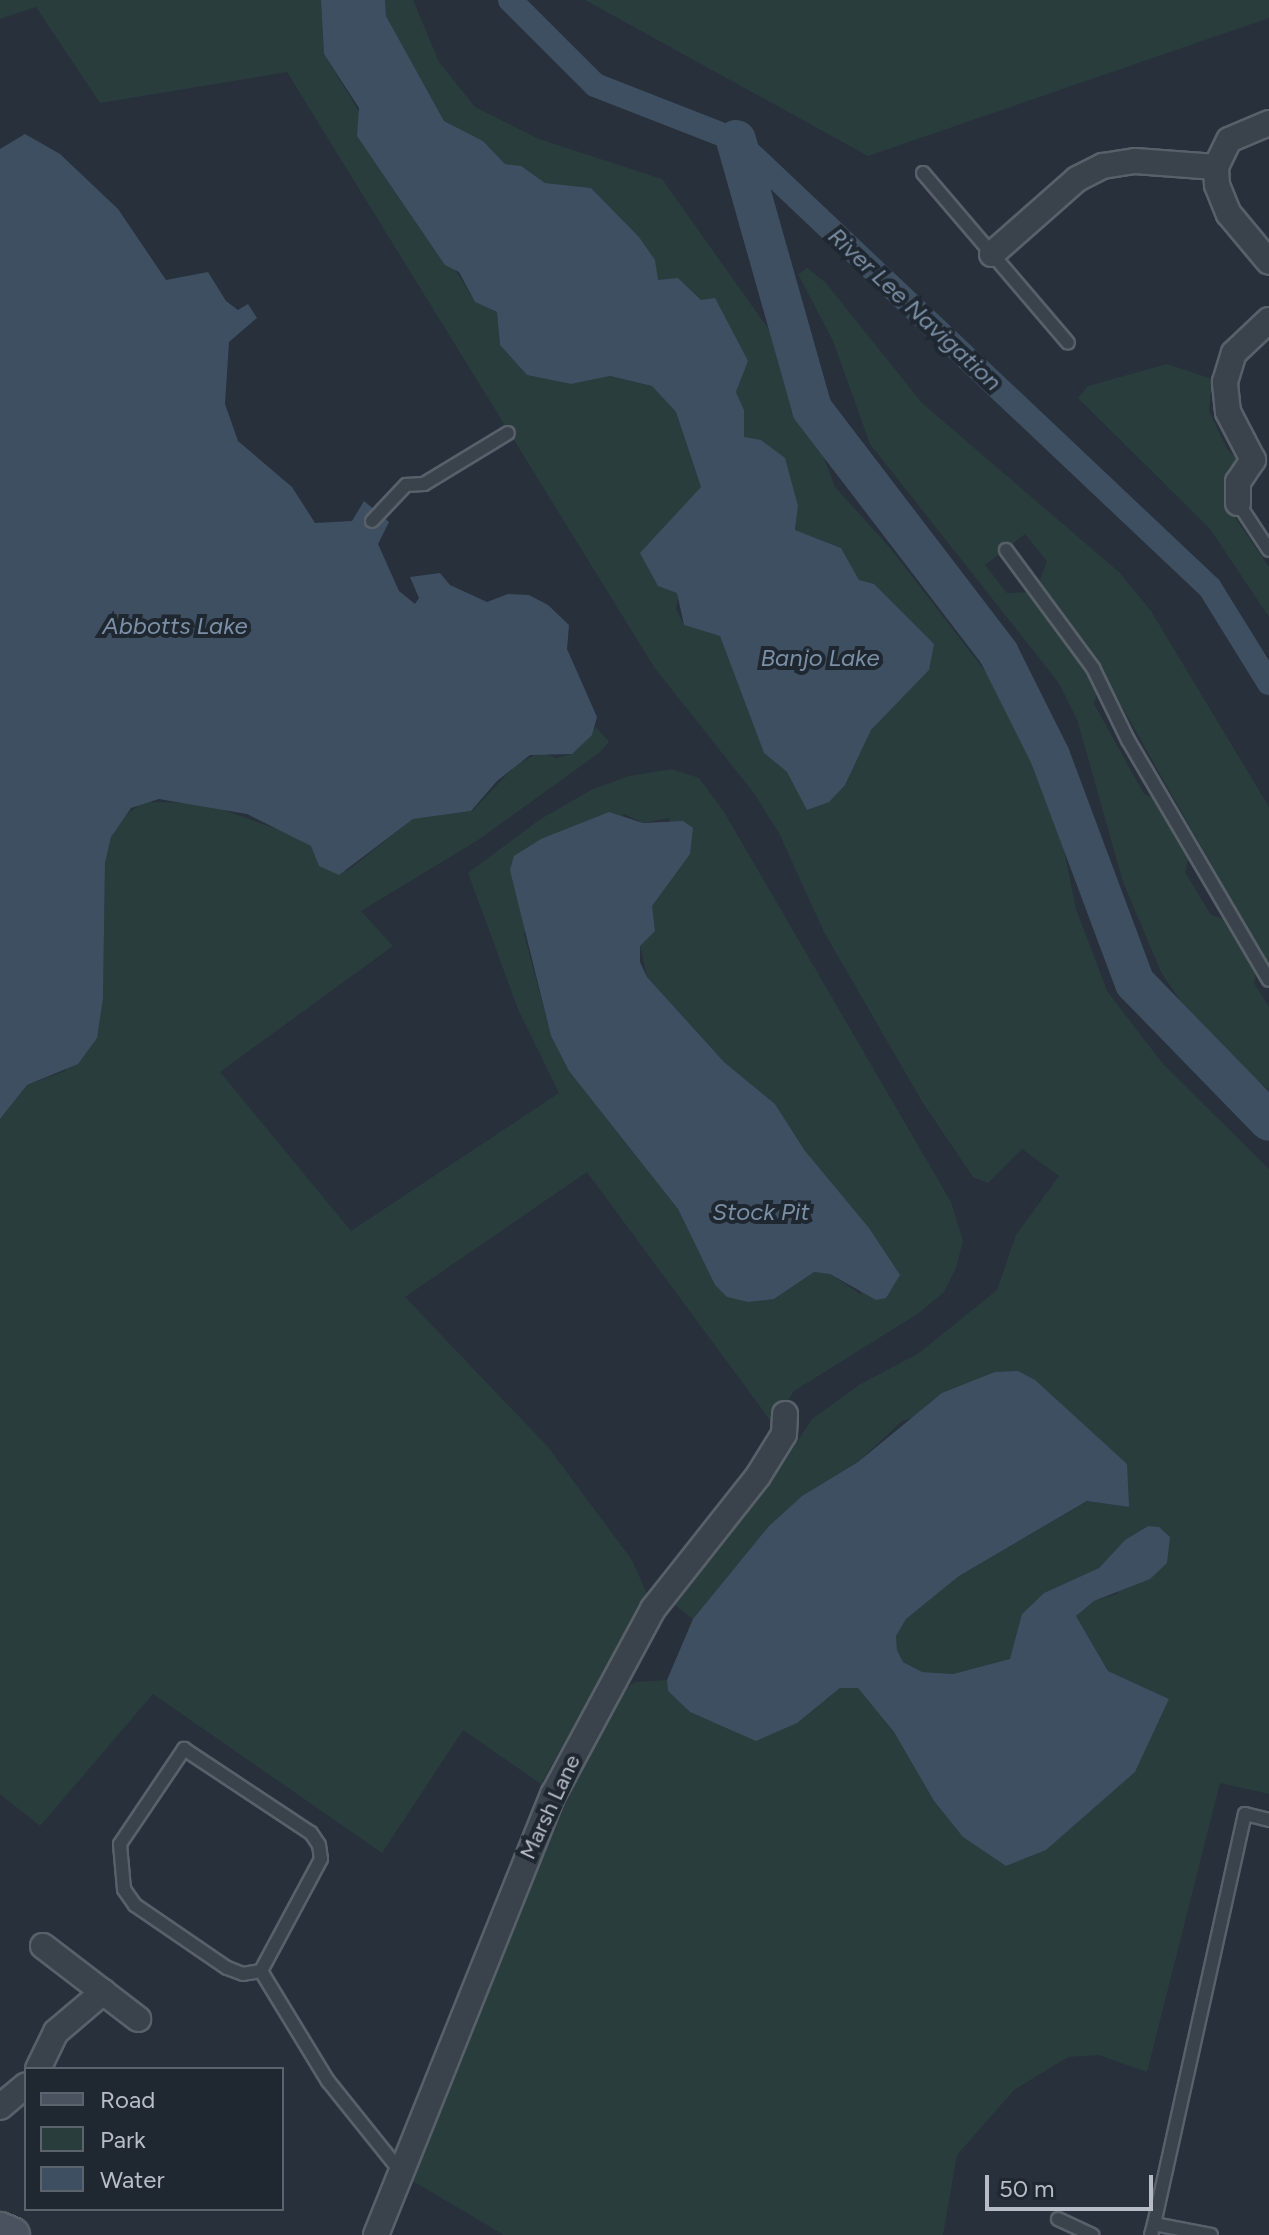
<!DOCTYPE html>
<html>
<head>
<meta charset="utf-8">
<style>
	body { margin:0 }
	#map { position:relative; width:1269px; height:2235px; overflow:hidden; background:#27303b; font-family:Figtree,sans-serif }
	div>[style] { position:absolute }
	.green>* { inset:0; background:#2a3d3d }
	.water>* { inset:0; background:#3f4f62 }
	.canal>* { height:24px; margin:-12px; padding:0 12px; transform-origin:12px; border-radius:12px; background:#3f4f62 }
	.river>* { height:40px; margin:-20px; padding:0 20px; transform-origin:20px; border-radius:20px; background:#3f4f62 }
	.roads { filter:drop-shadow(2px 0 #586069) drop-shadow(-2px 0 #586069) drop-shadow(0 2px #586069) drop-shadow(0 -2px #586069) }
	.service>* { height:12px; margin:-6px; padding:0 6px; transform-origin:6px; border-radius:6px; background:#3a424b }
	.minor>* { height:24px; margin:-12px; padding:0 12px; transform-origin:12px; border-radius:12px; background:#3a424b }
	.secondary>* { height:34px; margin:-17px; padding:0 17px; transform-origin:17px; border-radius:17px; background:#49525e }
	span { translate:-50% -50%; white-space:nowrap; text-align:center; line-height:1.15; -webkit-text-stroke:8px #1f2730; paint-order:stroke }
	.street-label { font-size:22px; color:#b6bdc7 }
	.water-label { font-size:24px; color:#7b8fa6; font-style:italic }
	.legend { position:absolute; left:24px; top:2067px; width:260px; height:144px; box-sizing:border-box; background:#1f2730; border:2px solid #5b636c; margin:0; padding:10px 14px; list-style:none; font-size:24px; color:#b6bdc7 }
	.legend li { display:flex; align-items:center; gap:16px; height:40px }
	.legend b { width:40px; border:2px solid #5b636c }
	.scale { position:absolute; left:985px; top:2175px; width:168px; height:36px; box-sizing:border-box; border:4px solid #b6bdc7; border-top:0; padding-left:10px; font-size:24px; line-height:28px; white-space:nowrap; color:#b6bdc7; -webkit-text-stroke:6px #1f2730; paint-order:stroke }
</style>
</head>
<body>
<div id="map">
	<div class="green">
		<div style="clip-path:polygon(0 0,321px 0,324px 54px,475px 302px,497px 312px,500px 345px,527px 375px,571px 384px,609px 376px,652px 386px,676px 412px,701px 487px,676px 609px,684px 625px,720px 636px,764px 753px,787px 772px,808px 810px,845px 785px,871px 730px,929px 670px,859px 580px,841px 548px,795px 530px,798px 506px,744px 437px,744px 410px,736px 392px,748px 361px,701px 300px,678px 278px,657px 281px,655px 260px,639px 237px,591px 188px,545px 183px,521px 167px,505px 164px,483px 141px,444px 121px,386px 16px,385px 0,413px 0,439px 62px,475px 107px,539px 139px,662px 179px,782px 348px,835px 487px,891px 549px,1029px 728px,1050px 781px,1076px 909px,1107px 991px,1163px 1064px,1269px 1169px,1269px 1794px,1220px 1783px,1147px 2072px,1099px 2055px,1068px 2057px,1014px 2090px,957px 2155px,943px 2235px,504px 2235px,411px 2180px,579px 1771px,620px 1692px,635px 1682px,667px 1680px,668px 1691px,690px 1712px,712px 1722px,826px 1700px,840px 1688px,858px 1688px,894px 1732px,934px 1801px,963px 1837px,1006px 1866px,1046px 1850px,1135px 1772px,1169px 1699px,1108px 1671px,1076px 1616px,1094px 1601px,1117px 1594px,1159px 1527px,1147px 1526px,1125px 1540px,1099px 1568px,1044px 1593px,1022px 1614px,1011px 1659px,952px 1674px,922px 1672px,903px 1662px,897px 1650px,896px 1636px,906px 1619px,959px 1576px,1088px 1501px,1128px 1507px,1067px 1413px,1035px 1380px,902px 1421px,858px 1462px,802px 1496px,769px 1526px,693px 1619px,671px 1602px,784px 1462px,812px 1419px,859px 1385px,919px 1353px,997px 1290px,1016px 1235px,1059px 1176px,1022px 1149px,988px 1183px,973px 1177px,923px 1103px,824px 932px,779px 833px,753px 792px,654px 667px,287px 72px,100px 103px,36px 7px,0 19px)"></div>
		<div style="clip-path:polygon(585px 0,1269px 0,1269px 18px,868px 156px)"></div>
		<div style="clip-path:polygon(807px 268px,825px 282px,922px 403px,1120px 573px,1151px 611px,1269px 807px,1269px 967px,1103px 673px,1039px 583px,1047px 561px,1025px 534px,985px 565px,1007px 593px,1031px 592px,1079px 657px,1098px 689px,1094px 704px,1144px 794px,1156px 799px,1189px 857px,1185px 872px,1211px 915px,1225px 919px,1256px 970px,1254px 983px,1269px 1007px,1269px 1090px,1202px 1033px,1161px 972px,1123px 882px,1077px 719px,1058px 682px,870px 444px,833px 341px,798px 274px)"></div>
		<div style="clip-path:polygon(1167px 364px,1212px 379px,1209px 411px,1227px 449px,1238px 460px,1224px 485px,1225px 503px,1269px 567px,1269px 617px,1210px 529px,1078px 398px,1088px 386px)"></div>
		<div style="clip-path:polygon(evenodd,596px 727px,609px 742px,599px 753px,478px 840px,361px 911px,393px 946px,220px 1072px,351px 1231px,559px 1093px,518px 1009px,468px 873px,539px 820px,591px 790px,629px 776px,672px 769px,699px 778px,724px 812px,951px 1202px,963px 1241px,956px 1268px,944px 1292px,919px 1313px,794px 1391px,773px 1424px,587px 1172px,405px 1297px,548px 1447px,632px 1560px,647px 1594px,541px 1784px,463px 1730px,382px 1853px,153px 1694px,40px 1826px,0 1794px,0 1119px,27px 1085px,65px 1071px,103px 998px,105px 863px,111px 837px,121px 819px,143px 802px,204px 803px,285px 832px,311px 846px,316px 858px,347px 871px,413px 819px,472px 811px,516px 765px,540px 752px,556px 758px,572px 754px,596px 727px,624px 814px,643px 823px,669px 818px,666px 884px,651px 906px,655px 931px,640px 946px,647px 977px,724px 1062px,775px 1104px,805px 1151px,862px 1295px,830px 1274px,814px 1272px,774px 1299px,748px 1302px,727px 1297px,715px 1285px,678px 1209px,569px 1071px,551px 1036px,524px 933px,624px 814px)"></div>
	</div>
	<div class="water">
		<div style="clip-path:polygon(321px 0,385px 0,386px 16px,444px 121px,483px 141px,505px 164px,521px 166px,545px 183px,591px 188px,639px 237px,655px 260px,658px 280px,678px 278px,701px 300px,715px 298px,748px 361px,736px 392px,744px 410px,744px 437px,761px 440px,785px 458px,798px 506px,795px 530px,841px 548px,859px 580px,874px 584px,934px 644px,929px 670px,871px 730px,845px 785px,829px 802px,807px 810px,787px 772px,764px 753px,720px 636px,684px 625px,677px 593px,658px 586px,640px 553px,701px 487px,676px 412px,652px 386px,610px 376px,571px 384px,527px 375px,500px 345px,497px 312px,475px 302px,459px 272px,445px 265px,357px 136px,359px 108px,324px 54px)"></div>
		<div style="clip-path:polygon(25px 134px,60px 154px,118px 209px,166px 280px,208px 272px,226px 301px,238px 310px,248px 304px,257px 318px,229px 342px,225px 404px,238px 441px,292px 487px,315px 523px,352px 521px,364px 501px,389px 522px,378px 544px,399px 591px,415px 604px,419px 598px,410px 577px,440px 573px,450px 585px,487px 602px,508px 594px,529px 595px,548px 605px,569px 625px,567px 649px,597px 717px,592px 735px,572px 754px,530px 755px,497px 781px,471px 811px,413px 819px,339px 875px,319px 866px,311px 846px,247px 814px,159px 799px,131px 808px,111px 837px,105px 863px,103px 998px,97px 1038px,78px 1064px,27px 1085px,0 1119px,0 149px)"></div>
		<div style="clip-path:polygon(609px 812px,643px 823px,683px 821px,693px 828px,690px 854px,652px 906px,655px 931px,640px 946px,640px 962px,647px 977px,724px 1062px,775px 1104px,805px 1151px,869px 1228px,900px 1275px,886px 1298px,876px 1300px,830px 1274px,814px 1272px,774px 1299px,748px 1302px,727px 1297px,715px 1285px,678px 1209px,569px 1071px,551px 1036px,510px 870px,514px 856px,541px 839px)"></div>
		<div style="clip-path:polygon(1018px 1371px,1035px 1380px,1127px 1464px,1129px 1507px,1087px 1501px,959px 1576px,906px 1619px,896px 1636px,897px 1650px,903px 1662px,922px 1672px,953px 1674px,1010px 1659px,1022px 1614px,1044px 1593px,1099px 1568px,1125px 1540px,1148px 1526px,1159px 1527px,1170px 1537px,1167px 1563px,1150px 1579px,1094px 1601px,1076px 1616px,1108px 1671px,1169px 1699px,1135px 1772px,1046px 1850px,1006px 1866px,963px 1837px,934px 1801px,894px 1732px,858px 1688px,840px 1688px,797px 1723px,756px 1741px,690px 1712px,668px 1691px,667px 1680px,693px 1619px,769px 1526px,802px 1496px,858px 1462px,942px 1393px,995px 1372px)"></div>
	</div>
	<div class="canal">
		<div style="left:510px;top:0;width:120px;rotate:45deg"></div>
		<div style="left:595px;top:85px;width:151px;rotate:21.3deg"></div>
		<div style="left:736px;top:140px;width:652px;rotate:43.38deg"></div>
		<div style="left:1210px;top:588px;width:112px;rotate:58.2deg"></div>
	</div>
	<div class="river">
		<div style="left:736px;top:140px;width:280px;rotate:74.2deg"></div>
		<div style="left:812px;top:409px;width:308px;rotate:52.6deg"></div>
		<div style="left:999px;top:654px;width:114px;rotate:63.4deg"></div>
		<div style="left:1050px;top:756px;width:242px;rotate:69.5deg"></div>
		<div style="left:1135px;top:983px;width:192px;rotate:45.8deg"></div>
	</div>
	<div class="roads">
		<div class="service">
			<div style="left:923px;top:173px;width:223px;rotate:49.5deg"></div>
			<div style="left:1238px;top:503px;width:56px;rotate:56.6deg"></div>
			<div style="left:372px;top:521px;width:50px;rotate:-46.6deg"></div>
			<div style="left:406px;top:485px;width:18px;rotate:-3deg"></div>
			<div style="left:424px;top:484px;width:98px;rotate:-31.3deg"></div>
			<div style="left:1006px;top:550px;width:147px;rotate:53.6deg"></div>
			<div style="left:1093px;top:668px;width:80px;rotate:64.1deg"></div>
			<div style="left:1128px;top:740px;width:278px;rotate:59.6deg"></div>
			<div style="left:261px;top:1971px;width:18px;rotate:171deg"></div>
			<div style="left:243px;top:1974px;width:17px;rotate:-159deg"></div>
			<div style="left:227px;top:1968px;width:112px;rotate:-145.6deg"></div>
			<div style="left:135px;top:1905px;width:19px;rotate:-125deg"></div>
			<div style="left:124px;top:1889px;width:45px;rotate:-95.1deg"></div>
			<div style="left:120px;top:1844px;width:115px;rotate:-56deg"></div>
			<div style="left:184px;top:1749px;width:152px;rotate:33.5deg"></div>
			<div style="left:311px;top:1833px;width:14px;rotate:56deg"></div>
			<div style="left:319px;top:1845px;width:14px;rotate:82deg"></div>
			<div style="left:321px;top:1859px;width:127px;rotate:118.2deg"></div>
			<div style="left:261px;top:1971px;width:129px;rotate:58.7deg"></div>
			<div style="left:328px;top:2081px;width:117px;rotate:51.3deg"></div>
			<div style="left:1058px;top:2219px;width:38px;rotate:25deg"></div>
			<div style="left:1154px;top:2224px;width:420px;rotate:-77.5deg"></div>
			<div style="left:1245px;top:1814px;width:25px;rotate:14deg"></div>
			<div style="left:1151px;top:2235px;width:11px;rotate:-75deg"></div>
			<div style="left:1154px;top:2224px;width:58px;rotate:10.9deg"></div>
		</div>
		<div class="minor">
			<div style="left:1269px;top:123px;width:43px;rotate:157deg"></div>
			<div style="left:1229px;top:140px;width:30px;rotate:116deg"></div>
			<div style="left:1216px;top:167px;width:18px;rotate:87deg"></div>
			<div style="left:1217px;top:185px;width:31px;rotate:68deg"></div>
			<div style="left:1229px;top:214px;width:62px;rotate:50.2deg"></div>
			<div style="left:992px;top:254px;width:113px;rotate:-41.4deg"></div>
			<div style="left:1077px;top:179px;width:29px;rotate:-27deg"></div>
			<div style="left:1103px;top:166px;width:32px;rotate:-9deg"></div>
			<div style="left:1135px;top:161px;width:81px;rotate:4.2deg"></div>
			<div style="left:1238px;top:503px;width:21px;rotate:-90deg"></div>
			<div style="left:1238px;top:482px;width:27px;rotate:-56deg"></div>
			<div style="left:1253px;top:460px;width:54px;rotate:-117.5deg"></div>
			<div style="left:1228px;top:412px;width:30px;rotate:-96deg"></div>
			<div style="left:1225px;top:382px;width:30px;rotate:-73deg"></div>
			<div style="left:1234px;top:353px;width:48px;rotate:-43.3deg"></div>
			<div style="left:43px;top:1946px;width:120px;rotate:37.5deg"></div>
			<div style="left:38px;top:2069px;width:41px;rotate:-64.1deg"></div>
			<div style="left:56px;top:2032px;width:62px;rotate:-40.4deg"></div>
			<div style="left:0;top:2107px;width:34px;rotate:-40deg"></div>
			<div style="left:376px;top:2235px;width:476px;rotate:-68.1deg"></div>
			<div style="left:554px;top:1793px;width:209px;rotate:-61.7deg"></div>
			<div style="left:653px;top:1609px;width:169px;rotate:-51.7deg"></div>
			<div style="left:758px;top:1476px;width:49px;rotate:-58.2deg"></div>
			<div style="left:784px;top:1434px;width:20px;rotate:-87deg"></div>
		</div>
		<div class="secondary">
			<div style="left:0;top:2230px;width:13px;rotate:23deg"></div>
		</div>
	</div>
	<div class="street-label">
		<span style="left:550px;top:1807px;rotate:-65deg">Marsh Lane</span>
	</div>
	<div class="water-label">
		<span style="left:915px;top:309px;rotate:43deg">River Lee Navigation</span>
		<span style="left:175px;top:626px">Abbotts Lake</span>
		<span style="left:820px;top:658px">Banjo Lake</span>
		<span style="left:761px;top:1212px">Stock Pit</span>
	</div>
	<ul class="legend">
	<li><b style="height:10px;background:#49525e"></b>Road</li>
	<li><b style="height:22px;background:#2a3d3d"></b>Park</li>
	<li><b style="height:22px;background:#3f4f62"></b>Water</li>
	</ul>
	<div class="scale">50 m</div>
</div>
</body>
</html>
